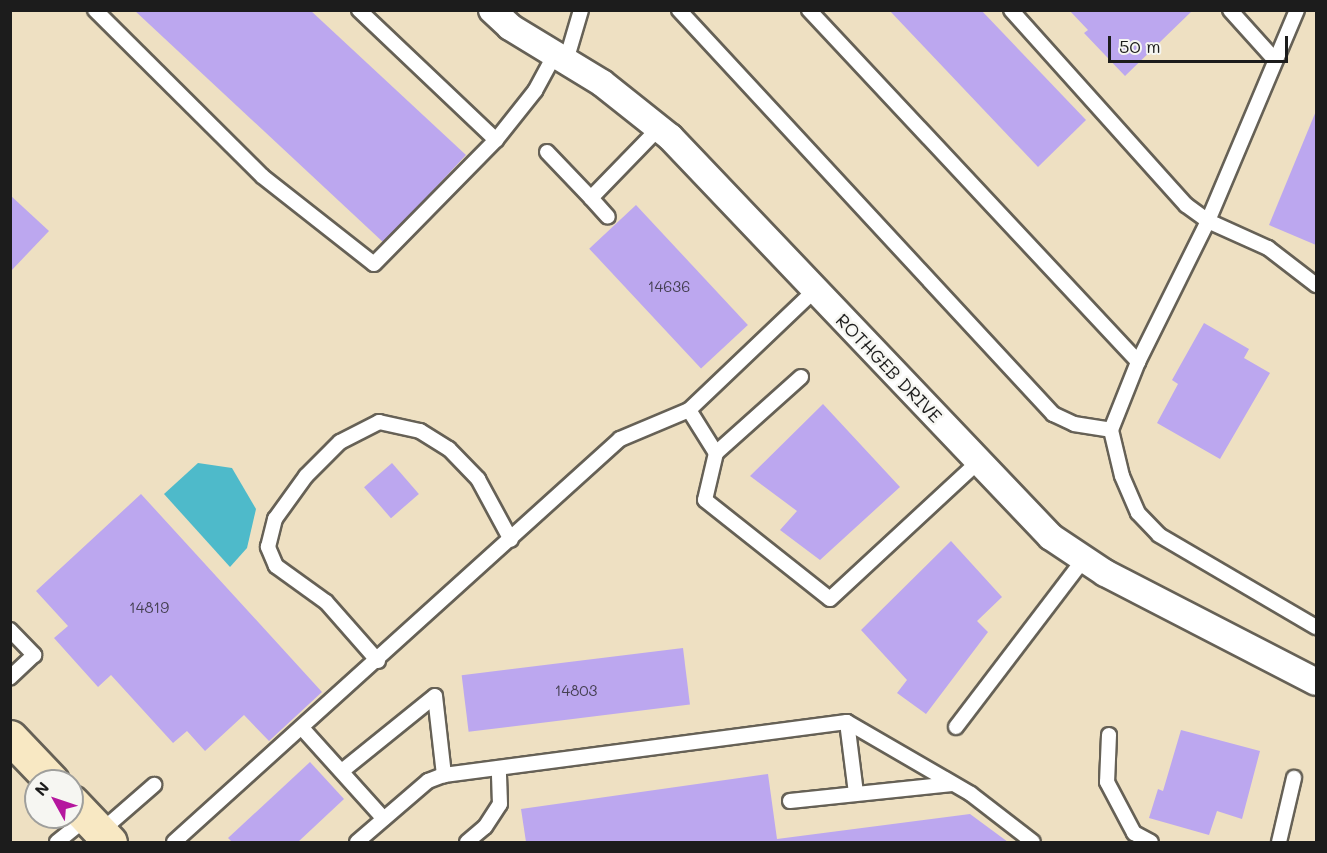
<!DOCTYPE html>
<html>
<head>
<meta charset="utf-8">
<style>
	body { margin:0 }
	#map { position:relative; width:1327px; height:853px; overflow:hidden; background:#eee0c2; font-family:Mali,sans-serif }
	div>[style] { position:absolute }
	.water>* { inset:0; background:#4ebaca }
	.building>* { inset:0; background:#bca7ef; transform-origin:0 0 }
	.roads { filter:drop-shadow(2px 0 #666156) drop-shadow(-2px 0 #666156) drop-shadow(0 2px #666156) drop-shadow(0 -2px #666156) }
	.lane>* { height:14px; margin:-7px; padding:0 7px; transform-origin:7px; border-radius:7px; background:#fff }
	.street>* { height:26px; margin:-13px; padding:0 13px; transform-origin:13px; border-radius:13px; background:#fff }
	.secondary>* { height:33px; margin:-16.5px; padding:0 16.5px; transform-origin:16.5px; border-radius:16.5px; background:#f8e8c3 }
	span { translate:-50% -50%; white-space:nowrap; text-align:center; line-height:1.15; -webkit-text-stroke:5px #f6f6f2; paint-order:stroke }
	.number-label { font-size:15px; color:#443f51 }
	.number-label span { -webkit-text-stroke-width:0 }
	.street-label { font-size:18px; color:#1c1c1c }
	.frame { position:absolute; inset:0; border:12px solid #1c1c1c; pointer-events:none }
	.north { position:absolute; left:24px; top:769px; width:60px; height:60px; box-sizing:border-box; background:#f6f6f2; border:2px solid #9f9f9c; border-radius:50%; rotate:310deg; font-size:16px; font-weight:700; line-height:24px; text-align:center; color:#1c1c1c }
	.north::after { content:''; display:block; margin:auto; width:21px; height:27px; background:#b5179e; clip-path:polygon(50% 0,100% 100%,50% 72%,0 100%) }
	.scale { position:absolute; left:1108px; top:36px; width:180px; height:27px; box-sizing:border-box; border:3px solid #1c1c1c; border-top:0; padding-left:8px; font-size:18px; line-height:21px; white-space:nowrap; color:#1c1c1c; -webkit-text-stroke:4px #f6f6f2; paint-order:stroke }
</style>
</head>
<body>
<div id="map">
	<div class="water">
		<div style="clip-path:polygon(198px 463px,232px 468px,256px 509px,247px 548px,230px 567px,164px 494px)"></div>
	</div>
	<div class="building">
		<div style="clip-path:polygon(134px 10px,310px 10px,466px 155px,384px 243px)"></div>
		<div style="clip-path:polygon(889px 10px,981px 10px,1086px 120px,1038px 167px)"></div>
		<div style="clip-path:polygon(1069px 10px,1193px 10px,1125px 76px,1084px 33px,1088px 30px)"></div>
		<div style="clip-path:polygon(1316px 111px,1316px 245px,1269px 225px)"></div>
		<div style="clip-path:polygon(10px 195px,49px 231px,10px 272px)"></div>
		<div style="left:636px;top:205px;width:164px;height:64px;rotate:47deg"></div>
		<div style="clip-path:polygon(1204px 323px,1249px 349px,1244px 358px,1270px 373px,1220px 459px,1157px 423px,1178px 384px,1172px 380px)"></div>
		<div style="clip-path:polygon(823px 404px,900px 487px,820px 560px,780px 530px,797px 511px,750px 476px)"></div>
		<div style="left:392px;top:463px;width:41px;height:37px;rotate:49deg"></div>
		<div style="clip-path:polygon(141px 494px,322px 692px,269px 741px,244px 715px,205px 751px,187px 731px,173px 743px,111px 675px,98px 687px,54px 638px,68px 626px,36px 591px)"></div>
		<div style="clip-path:polygon(951px 541px,1002px 597px,977px 621px,988px 632px,926px 714px,897px 693px,907px 680px,861px 630px)"></div>
		<div style="left:683px;top:648px;width:57px;height:223px;rotate:83deg"></div>
		<div style="clip-path:polygon(1181px 730px,1260px 751px,1242px 819px,1217px 811px,1209px 835px,1149px 818px,1158px 789px,1163px 791px)"></div>
		<div style="clip-path:polygon(310px 762px,344px 799px,298px 842px,232px 842px,228px 838px)"></div>
		<div style="clip-path:polygon(768px 774px,777px 839px,970px 814px,1008px 842px,526px 842px,521px 809px)"></div>
	</div>
	<div class="roads">
		<div class="lane">
			<div style="left:95px;top:10px;width:235px;rotate:44.8deg"></div>
			<div style="left:262px;top:176px;width:142px;rotate:38.2deg"></div>
			<div style="left:374px;top:264px;width:174px;rotate:-45.5deg"></div>
			<div style="left:359px;top:10px;width:189px;rotate:43.5deg"></div>
			<div style="left:496px;top:140px;width:63px;rotate:-51.5deg"></div>
			<div style="left:535px;top:91px;width:42px;rotate:-61.6deg"></div>
			<div style="left:679px;top:10px;width:551px;rotate:47.21deg"></div>
			<div style="left:1053px;top:414px;width:23px;rotate:25deg"></div>
			<div style="left:1074px;top:424px;width:37px;rotate:9deg"></div>
			<div style="left:809px;top:10px;width:482px;rotate:46.9deg"></div>
			<div style="left:1011px;top:10px;width:262px;rotate:48.1deg"></div>
			<div style="left:1186px;top:205px;width:27px;rotate:36deg"></div>
			<div style="left:1208px;top:221px;width:66px;rotate:24.2deg"></div>
			<div style="left:1268px;top:248px;width:61px;rotate:37.6deg"></div>
			<div style="left:1230px;top:10px;width:67px;rotate:48deg"></div>
			<div style="left:1297px;top:10px;width:229px;rotate:112.9deg"></div>
			<div style="left:1208px;top:221px;width:157px;rotate:116.4deg"></div>
			<div style="left:1138px;top:362px;width:73px;rotate:111.7deg"></div>
			<div style="left:1111px;top:430px;width:47px;rotate:76.6deg"></div>
			<div style="left:1122px;top:476px;width:40px;rotate:66.6deg"></div>
			<div style="left:1138px;top:513px;width:30px;rotate:46deg"></div>
			<div style="left:1159px;top:535px;width:182px;rotate:30.4deg"></div>
			<div style="left:566px;top:61px;width:53px;rotate:-73.6deg"></div>
			<div style="left:547px;top:152px;width:64px;rotate:46.3deg"></div>
			<div style="left:591px;top:198px;width:98px;rotate:-45.8deg"></div>
			<div style="left:591px;top:198px;width:25px;rotate:48deg"></div>
			<div style="left:689px;top:410px;width:51px;rotate:57.9deg"></div>
			<div style="left:716px;top:453px;width:114px;rotate:-41.8deg"></div>
			<div style="left:716px;top:453px;width:48px;rotate:103.2deg"></div>
			<div style="left:705px;top:500px;width:159px;rotate:38.4deg"></div>
			<div style="left:830px;top:599px;width:203px;rotate:-42.8deg"></div>
			<div style="left:10px;top:630px;width:35px;rotate:46deg"></div>
			<div style="left:34px;top:655px;width:33px;rotate:137deg"></div>
			<div style="left:378px;top:661px;width:79px;rotate:-131.4deg"></div>
			<div style="left:326px;top:602px;width:62px;rotate:-144.2deg"></div>
			<div style="left:276px;top:566px;width:21px;rotate:-113deg"></div>
			<div style="left:268px;top:547px;width:29px;rotate:-76deg"></div>
			<div style="left:275px;top:519px;width:53px;rotate:-54.2deg"></div>
			<div style="left:306px;top:476px;width:48px;rotate:-45deg"></div>
			<div style="left:340px;top:442px;width:44px;rotate:-27.1deg"></div>
			<div style="left:379px;top:422px;width:42px;rotate:12.4deg"></div>
			<div style="left:420px;top:431px;width:34px;rotate:32deg"></div>
			<div style="left:449px;top:449px;width:42px;rotate:46deg"></div>
			<div style="left:478px;top:479px;width:69px;rotate:61.6deg"></div>
			<div style="left:847px;top:722px;width:72px;rotate:82.8deg"></div>
			<div style="left:956px;top:727px;width:211px;rotate:-52.7deg"></div>
			<div style="left:302px;top:728px;width:122px;rotate:48deg"></div>
			<div style="left:1109px;top:735px;width:47px;rotate:92.4deg"></div>
			<div style="left:1107px;top:782px;width:58px;rotate:62.1deg"></div>
			<div style="left:1134px;top:833px;width:19px;rotate:28deg"></div>
			<div style="left:342px;top:771px;width:119px;rotate:-38.9deg"></div>
			<div style="left:435px;top:696px;width:80px;rotate:83.5deg"></div>
			<div style="left:790px;top:801px;width:163px;rotate:-6deg"></div>
			<div style="left:100px;top:832px;width:72px;rotate:-41deg"></div>
			<div style="left:57px;top:842px;width:38px;rotate:-39deg"></div>
			<div style="left:174px;top:842px;width:601px;rotate:-42.1deg"></div>
			<div style="left:620px;top:439px;width:75px;rotate:-22.8deg"></div>
			<div style="left:689px;top:410px;width:174px;rotate:-43.6deg"></div>
			<div style="left:357px;top:842px;width:94px;rotate:-40.7deg"></div>
			<div style="left:428px;top:781px;width:17px;rotate:-21deg"></div>
			<div style="left:444px;top:775px;width:406px;rotate:-7.5deg"></div>
			<div style="left:847px;top:722px;width:143px;rotate:30.1deg"></div>
			<div style="left:971px;top:794px;width:78px;rotate:37.7deg"></div>
			<div style="left:467px;top:842px;width:23px;rotate:-40deg"></div>
			<div style="left:485px;top:827px;width:27px;rotate:-57deg"></div>
			<div style="left:500px;top:804px;width:36px;rotate:-92deg"></div>
			<div style="left:1279px;top:842px;width:66px;rotate:-76.8deg"></div>
		</div>
		<div class="street">
			<div style="left:492px;top:10px;width:25px;rotate:43deg"></div>
			<div style="left:510px;top:27px;width:108px;rotate:31.3deg"></div>
			<div style="left:602px;top:83px;width:87px;rotate:38.5deg"></div>
			<div style="left:670px;top:137px;width:552px;rotate:46.39deg"></div>
			<div style="left:1051px;top:537px;width:65px;rotate:33.7deg"></div>
			<div style="left:1105px;top:573px;width:237px;rotate:27.3deg"></div>
		</div>
		<div class="secondary">
			<div style="left:10px;top:737px;width:61px;rotate:46.3deg"></div>
			<div style="left:72px;top:802px;width:55px;rotate:46.5deg"></div>
		</div>
	</div>
	<div class="number-label">
		<span style="left:669px;top:287px">14636</span>
		<span style="left:149px;top:608px">14819</span>
		<span style="left:576px;top:691px">14803</span>
	</div>
	<div class="street-label">
		<span style="left:889px;top:368px;rotate:46deg">ROTHGEB DRIVE</span>
	</div>
	<div class="frame"></div>
	<div class="north">N</div>
	<div class="scale">50 m</div>
</div>
</body>
</html>
